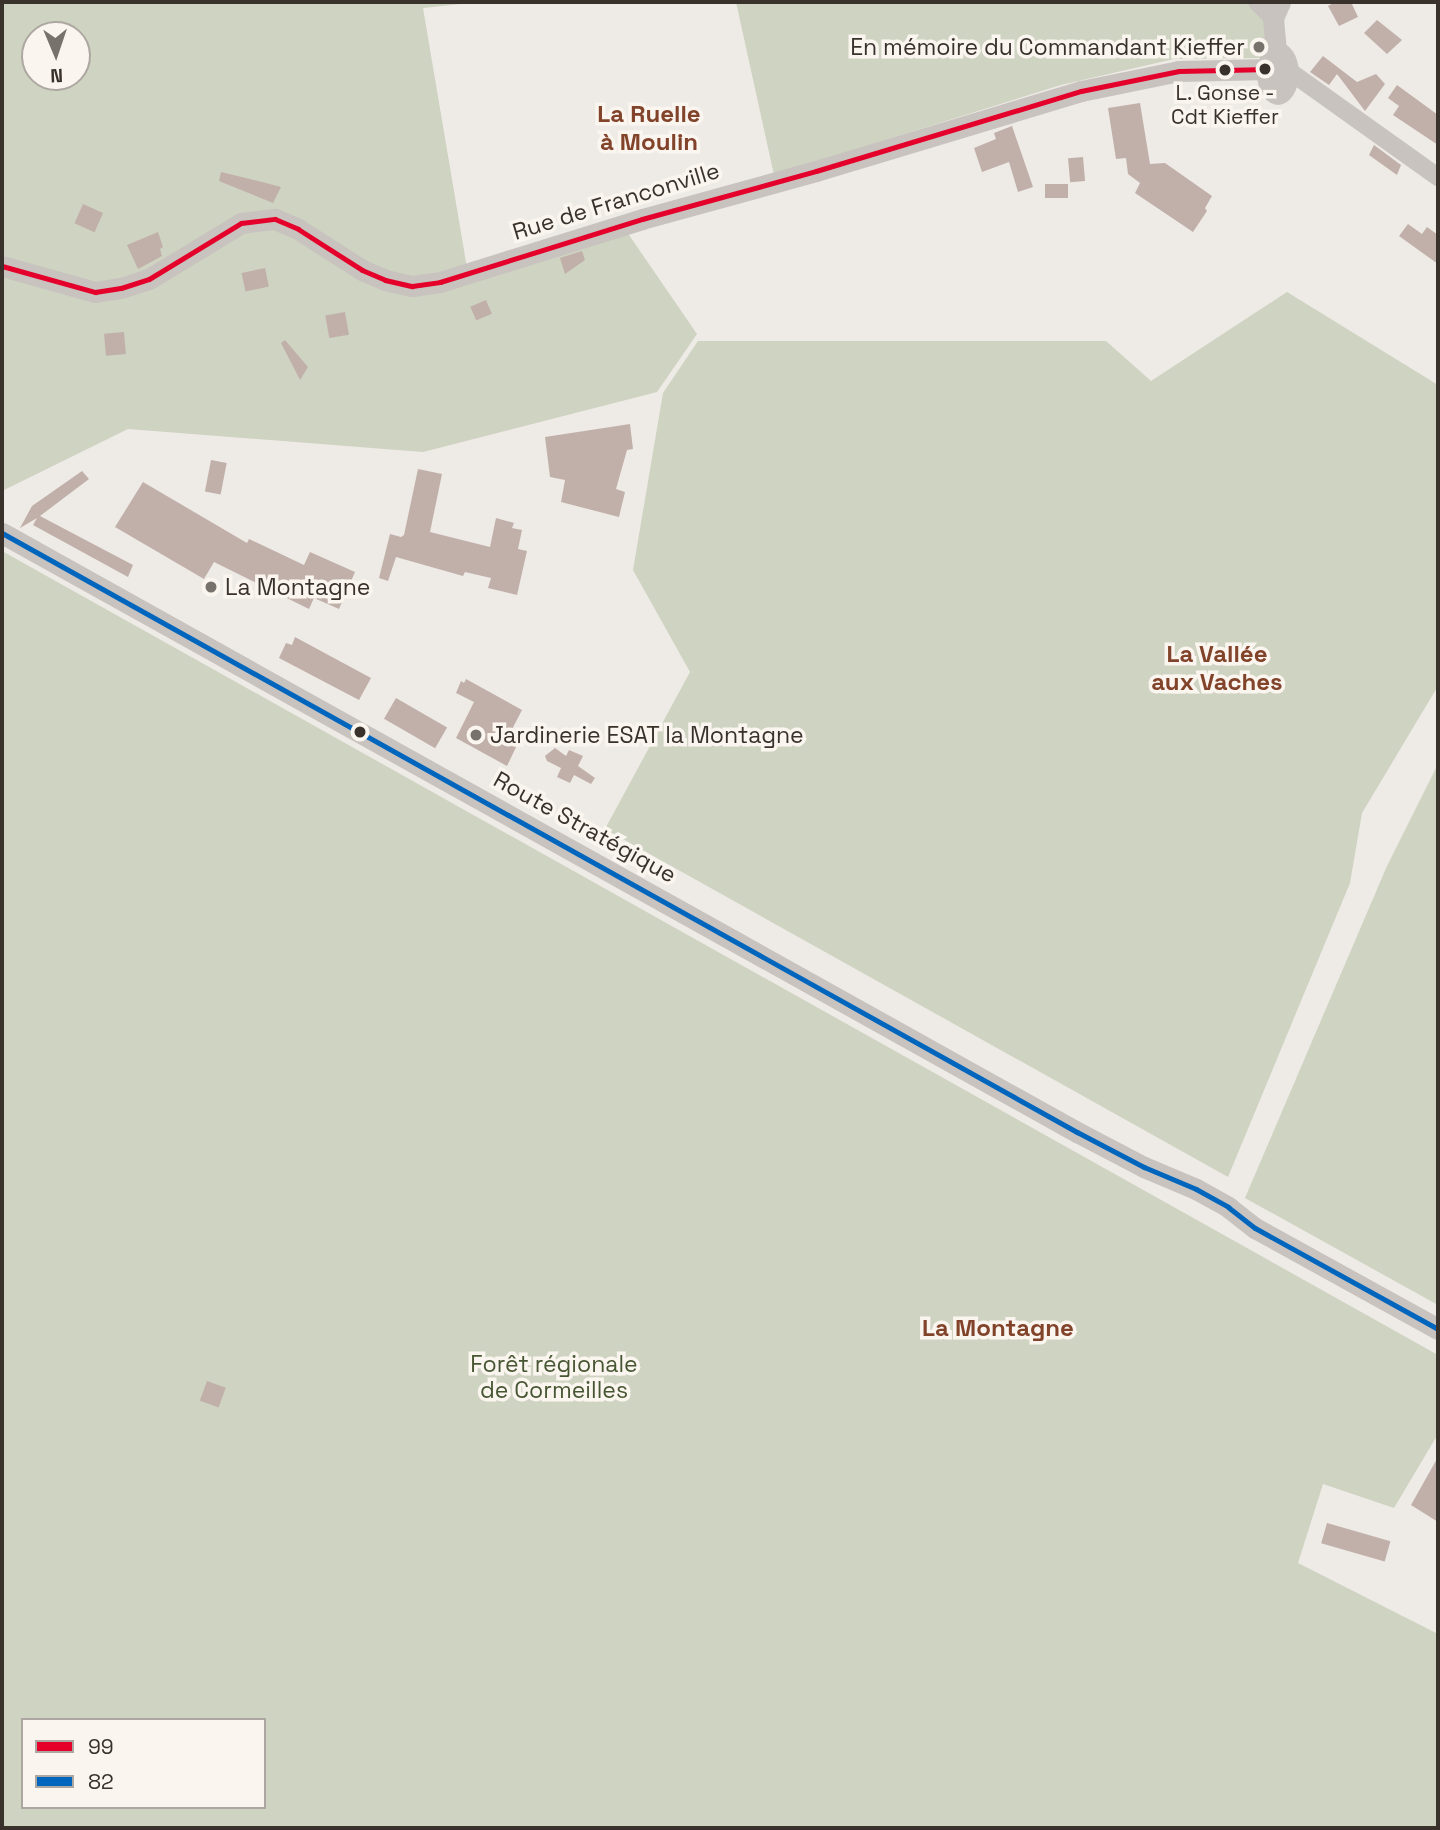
<!DOCTYPE html>
<html>
<head>
<meta charset="utf-8">
<style>
	body { margin:0 }
	#map { position:relative; width:1440px; height:1830px; overflow:hidden; background:#eeeae6; font-family:"Space Grotesk",sans-serif }
	div>[style] { position:absolute }
	.green>* { inset:0; background:#cfd3c1 }
	.building>* { inset:0; background:#c1b0a9; transform-origin:0 0 }
	.minor>* { height:18px; margin:-9px; padding:0 9px; transform-origin:9px; border-radius:9px; background:#c8c3bf }
	.tertiary>* { height:21px; margin:-10.5px; padding:0 10.5px; transform-origin:10.5px; border-radius:10.5px; background:#c8c3bf }
	.tertiary>.ring { margin:-10.5px; padding:0; box-sizing:content-box; background:none; border:21px solid #c8c3bf; border-radius:50% }
	.bus-1>* { height:5px; margin:-2.5px; padding:0 2.5px; transform-origin:2.5px; border-radius:2.5px; background:#e4002b }
	.bus-2>* { height:5px; margin:-2.5px; padding:0 2.5px; transform-origin:2.5px; border-radius:2.5px; background:#0065bd }
	.dots>* { width:19px; height:19px; translate:-50% -50%; box-sizing:border-box; border:4px solid #faf5ef; border-radius:50% }
	span { translate:-50% -50%; white-space:nowrap; text-align:center; line-height:1.15; -webkit-text-stroke:7px #faf5ef; paint-order:stroke }
	.bus-label { font-size:21px; color:#39312c }
	.poi-label { font-size:23px; color:#39312c }
	.right { translate:-100% -50%; text-align:right }
	.left { translate:0 -50%; text-align:left }
	.street-label { font-size:23px; color:#39312c }
	.park-label { font-size:23px; color:#475632 }
	.neighbourhood-label { font-size:24px; color:#82432b; font-weight:700 }
	.frame { position:absolute; inset:0; border:4px solid #39312c; pointer-events:none }
	.legend { position:absolute; left:21px; top:1718px; width:245px; height:91px; box-sizing:border-box; background:#faf5ef; border:2px solid #ada7a1; margin:0; padding:9px 12px; list-style:none; font-size:21px; color:#39312c }
	.legend li { display:flex; align-items:center; gap:14px; height:35px }
	.legend b { width:35px; border:2px solid #ada7a1 }
	.north { position:absolute; left:21px; top:21px; width:70px; height:70px; box-sizing:border-box; background:#faf5ef; border:2px solid #ada7a1; border-radius:50%; rotate:178deg; font-size:19px; font-weight:700; line-height:28px; text-align:center; color:#39312c }
	.north::after { content:''; display:block; margin:auto; width:24px; height:32px; background:#78726d; clip-path:polygon(50% 0,100% 100%,50% 72%,0 100%) }
</style>
</head>
<body>
<div id="map">
	<div class="green">
		<div style="clip-path:polygon(evenodd,2px 2px,479px 2px,423px 8px,467px 268px,618px 219px,697px 334px,657px 392px,423px 452px,128px 429px,2px 491px,2px 2px,35px 35px,77px 35px,77px 77px,35px 77px,35px 35px)"></div>
		<div style="clip-path:polygon(736px 2px,1250px 2px,1268px 27px,1269px 49px,1260px 58px,1174px 59px,1061px 85px,774px 175px)"></div>
		<div style="clip-path:polygon(1287px 292px,1438px 385px,1438px 686px,1362px 813px,1350px 883px,1228px 1177px,605px 829px,690px 672px,633px 570px,663px 393px,698px 341px,1106px 341px,1151px 381px)"></div>
		<div style="clip-path:polygon(evenodd,2px 551px,1438px 1355px,1438px 1434px,1394px 1508px,1323px 1484px,1298px 1563px,1438px 1634px,1438px 1828px,2px 1828px,2px 551px,23px 1720px,264px 1720px,264px 1807px,23px 1807px,23px 1720px)"></div>
		<div style="clip-path:polygon(1438px 764px,1438px 1305px,1245px 1198px,1387px 866px)"></div>
	</div>
	<div class="building">
		<div style="clip-path:polygon(1335px 2px,1351px 2px,1358px 17px,1339px 26px,1328px 6px)"></div>
		<div style="clip-path:polygon(1377px 20px,1402px 40px,1387px 54px,1364px 33px)"></div>
		<div style="clip-path:polygon(1323px 56px,1357px 82px,1376px 74px,1385px 84px,1365px 111px,1337px 74px,1329px 85px,1310px 72px)"></div>
		<div style="clip-path:polygon(1397px 85px,1438px 115px,1438px 145px,1393px 115px,1399px 106px,1388px 98px)"></div>
		<div style="clip-path:polygon(1140px 103px,1150px 164px,1165px 163px,1212px 196px,1205px 208px,1207px 211px,1193px 232px,1135px 193px,1140px 183px,1128px 174px,1126px 158px,1116px 159px,1108px 108px)"></div>
		<div style="clip-path:polygon(1012px 126px,1033px 187px,1018px 192px,1009px 162px,982px 172px,974px 148px,996px 139px,994px 133px)"></div>
		<div style="clip-path:polygon(1374px 145px,1401px 165px,1397px 175px,1369px 155px)"></div>
		<div style="left:1083px;top:157px;width:24px;height:15px;rotate:85deg"></div>
		<div style="clip-path:polygon(221px 172px,262px 182px,281px 187px,273px 203px,219px 181px)"></div>
		<div style="left:1068px;top:184px;width:14px;height:23px;rotate:90deg"></div>
		<div style="left:83px;top:204px;width:22px;height:21px;rotate:24deg"></div>
		<div style="clip-path:polygon(1408px 224px,1422px 234px,1427px 227px,1438px 235px,1438px 264px,1399px 236px)"></div>
		<div style="clip-path:polygon(158px 232px,163px 247px,160px 249px,162px 256px,138px 269px,127px 245px)"></div>
		<div style="clip-path:polygon(582px 251px,585px 260px,565px 274px,560px 258px)"></div>
		<div style="left:265px;top:268px;width:19px;height:24px;rotate:78deg"></div>
		<div style="left:486px;top:300px;width:15px;height:17px;rotate:67deg"></div>
		<div style="left:345px;top:312px;width:23px;height:20px;rotate:80deg"></div>
		<div style="left:124px;top:332px;width:22px;height:20px;rotate:85deg"></div>
		<div style="clip-path:polygon(285px 340px,308px 367px,300px 380px,281px 343px)"></div>
		<div style="clip-path:polygon(630px 424px,633px 449px,627px 450px,616px 489px,625px 492px,619px 517px,561px 502px,565px 480px,550px 477px,545px 437px)"></div>
		<div style="left:211px;top:460px;width:16px;height:32px;rotate:11deg"></div>
		<div style="clip-path:polygon(418px 469px,442px 474px,430px 532px,490px 547px,496px 518px,514px 523px,512px 528px,522px 530px,518px 549px,527px 551px,517px 595px,488px 588px,491px 578px,465px 572px,463px 576px,396px 557px,388px 581px,379px 578px,390px 534px,401px 537px,404px 535px)"></div>
		<div style="clip-path:polygon(82px 471px,89px 479px,40px 516px,133px 565px,128px 577px,33px 525px,37px 518px,20px 528px,32px 506px)"></div>
		<div style="clip-path:polygon(143px 482px,247px 543px,249px 539px,304px 565px,310px 552px,355px 572px,339px 609px,314px 598px,309px 609px,214px 562px,204px 579px,115px 527px)"></div>
		<div style="clip-path:polygon(295px 637px,371px 678px,359px 700px,279px 658px,286px 643px,292px 645px)"></div>
		<div style="clip-path:polygon(466px 679px,522px 710px,507px 739px,517px 745px,507px 766px,456px 738px,474px 702px,456px 693px,461px 681px,464px 683px)"></div>
		<div style="left:396px;top:698px;width:59px;height:24px;rotate:30deg"></div>
		<div style="clip-path:polygon(555px 748px,566px 756px,569px 750px,583px 756px,578px 766px,595px 778px,591px 784px,574px 775px,570px 783px,557px 777px,561px 768px,547px 761px,545px 756px)"></div>
		<div style="left:207px;top:1381px;width:20px;height:21px;rotate:20deg"></div>
		<div style="clip-path:polygon(1438px 1457px,1438px 1522px,1411px 1505px)"></div>
		<div style="left:1327px;top:1523px;width:66px;height:21px;rotate:16deg"></div>
	</div>
	<div class="minor">
		<div style="left:1257px;top:2px;width:23px;rotate:45deg"></div>
		<div style="left:1285px;top:68px;width:188px;rotate:35.5deg"></div>
	</div>
	<div class="tertiary">
		<div style="left:1276px;top:52px;width:34px;rotate:-95deg"></div>
		<div style="left:1273px;top:18px;width:17px;rotate:-66deg"></div>
		<div class="ring" style="left:1267px;top:52px;width:-1px;height:-1px"></div>
		<div style="left:2px;top:266px;width:97px;rotate:15.6deg"></div>
		<div style="left:95px;top:292px;width:26px;rotate:-9deg"></div>
		<div style="left:121px;top:288px;width:29px;rotate:-18deg"></div>
		<div style="left:149px;top:279px;width:108px;rotate:-31.3deg"></div>
		<div style="left:241px;top:223px;width:34px;rotate:-7deg"></div>
		<div style="left:275px;top:219px;width:25px;rotate:23deg"></div>
		<div style="left:298px;top:229px;width:76px;rotate:32.6deg"></div>
		<div style="left:362px;top:270px;width:25px;rotate:23deg"></div>
		<div style="left:385px;top:280px;width:28px;rotate:13deg"></div>
		<div style="left:412px;top:286px;width:28px;rotate:-8deg"></div>
		<div style="left:440px;top:282px;width:212px;rotate:-17.3deg"></div>
		<div style="left:642px;top:219px;width:180px;rotate:-15.4deg"></div>
		<div style="left:816px;top:171px;width:277px;rotate:-16.8deg"></div>
		<div style="left:1081px;top:91px;width:100px;rotate:-11.5deg"></div>
		<div style="left:1179px;top:71px;width:91px;rotate:-1.3deg"></div>
		<div style="left:2px;top:533px;width:1231px;rotate:29.13deg"></div>
		<div style="left:1077px;top:1132px;width:76px;rotate:27.6deg"></div>
		<div style="left:1144px;top:1167px;width:56px;rotate:22.9deg"></div>
		<div style="left:1196px;top:1189px;width:37px;rotate:29deg"></div>
		<div style="left:1228px;top:1207px;width:34px;rotate:38deg"></div>
		<div style="left:1255px;top:1228px;width:209px;rotate:28.9deg"></div>
	</div>
	<div class="bus-1">
		<div style="left:2px;top:266px;width:97px;rotate:15.6deg"></div>
		<div style="left:95px;top:292px;width:26px;rotate:-9deg"></div>
		<div style="left:121px;top:288px;width:29px;rotate:-18deg"></div>
		<div style="left:149px;top:279px;width:108px;rotate:-31.3deg"></div>
		<div style="left:241px;top:223px;width:34px;rotate:-7deg"></div>
		<div style="left:275px;top:219px;width:25px;rotate:23deg"></div>
		<div style="left:298px;top:229px;width:76px;rotate:32.6deg"></div>
		<div style="left:362px;top:270px;width:25px;rotate:23deg"></div>
		<div style="left:385px;top:280px;width:28px;rotate:13deg"></div>
		<div style="left:412px;top:286px;width:28px;rotate:-8deg"></div>
		<div style="left:440px;top:282px;width:212px;rotate:-17.3deg"></div>
		<div style="left:642px;top:219px;width:180px;rotate:-15.4deg"></div>
		<div style="left:816px;top:171px;width:277px;rotate:-16.8deg"></div>
		<div style="left:1081px;top:91px;width:100px;rotate:-11.5deg"></div>
		<div style="left:1179px;top:71px;width:91px;rotate:-1.3deg"></div>
	</div>
	<div class="bus-2">
		<div style="left:2px;top:533px;width:1231px;rotate:29.13deg"></div>
		<div style="left:1077px;top:1132px;width:76px;rotate:27.6deg"></div>
		<div style="left:1144px;top:1167px;width:56px;rotate:22.9deg"></div>
		<div style="left:1196px;top:1189px;width:37px;rotate:29deg"></div>
		<div style="left:1228px;top:1207px;width:34px;rotate:38deg"></div>
		<div style="left:1255px;top:1228px;width:209px;rotate:28.9deg"></div>
	</div>
	<div class="dots">
		<div style="left:1259px;top:47px;background:#78726d"></div>
		<div style="left:1265px;top:69px;background:#39312c"></div>
		<div style="left:1225px;top:70px;background:#39312c"></div>
		<div style="left:211px;top:587px;background:#78726d"></div>
		<div style="left:360px;top:732px;background:#39312c"></div>
		<div style="left:476px;top:735px;background:#78726d"></div>
	</div>
	<div class="bus-label">
		<span style="left:1225px;top:105px">L. Gonse -<br>Cdt Kieffer</span>
	</div>
	<div class="poi-label">
		<span class="right" style="left:1245px;top:47px">En mémoire du Commandant Kieffer</span>
		<span class="left" style="left:225px;top:587px">La Montagne</span>
		<span class="left" style="left:490px;top:735px">Jardinerie ESAT la Montagne</span>
	</div>
	<div class="street-label">
		<span style="left:616px;top:201px;rotate:-17deg">Rue de Franconville</span>
		<span style="left:585px;top:827px;rotate:29deg">Route Stratégique</span>
	</div>
	<div class="park-label">
		<span style="left:554px;top:1377px">Forêt régionale<br>de Cormeilles</span>
	</div>
	<div class="neighbourhood-label">
		<span style="left:649px;top:128px">La Ruelle<br>à Moulin</span>
		<span style="left:1217px;top:668px">La Vallée<br>aux Vaches</span>
		<span style="left:998px;top:1328px">La Montagne</span>
	</div>
	<div class="frame"></div>
	<ul class="legend">
	<li><b style="height:9px;background:#e4002b"></b>99</li>
	<li><b style="height:9px;background:#0065bd"></b>82</li>
	</ul>
	<div class="north">N</div>
</div>
</body>
</html>
